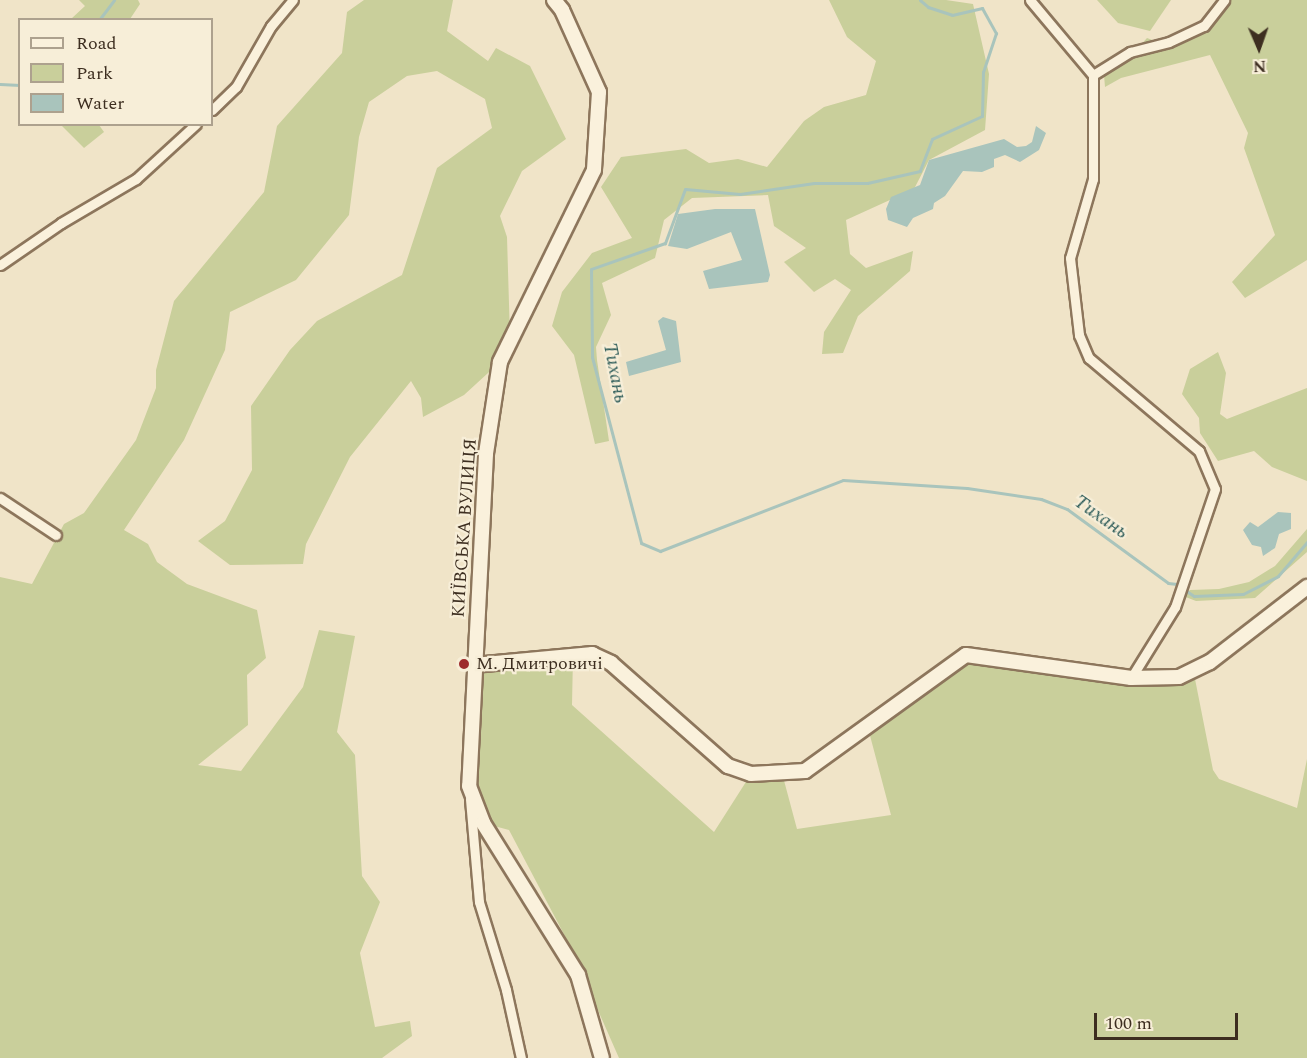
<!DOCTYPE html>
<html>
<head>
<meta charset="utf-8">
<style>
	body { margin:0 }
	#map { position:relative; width:1307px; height:1058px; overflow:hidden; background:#f0e4c8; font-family:Spectral,serif }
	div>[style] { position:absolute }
	.green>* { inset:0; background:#c9cf9b }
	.water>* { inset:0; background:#a9c4bc }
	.stream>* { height:3px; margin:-1.5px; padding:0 1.5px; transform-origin:1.5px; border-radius:1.5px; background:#a9c4bc }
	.roads { filter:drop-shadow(2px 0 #8d765c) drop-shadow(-2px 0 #8d765c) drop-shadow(0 2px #8d765c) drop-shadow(0 -2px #8d765c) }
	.street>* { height:9px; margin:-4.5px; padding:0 4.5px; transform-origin:4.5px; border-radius:4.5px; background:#faf1dc }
	.secondary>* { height:14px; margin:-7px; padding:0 7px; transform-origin:7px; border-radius:7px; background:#faf1dc }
	.dots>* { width:16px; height:16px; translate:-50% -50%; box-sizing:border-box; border:3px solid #f7eed8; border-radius:50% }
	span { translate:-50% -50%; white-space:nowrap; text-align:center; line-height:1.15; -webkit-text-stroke:4.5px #f7eed8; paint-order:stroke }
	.street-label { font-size:18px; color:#3d2e20 }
	.poi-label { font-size:18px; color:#3d2e20 }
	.left { translate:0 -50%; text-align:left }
	.water-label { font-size:20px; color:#2f5d5a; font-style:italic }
	.legend { position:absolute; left:18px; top:18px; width:195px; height:108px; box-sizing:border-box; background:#f7eed8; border:2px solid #ada18e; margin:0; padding:8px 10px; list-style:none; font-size:18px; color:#3d2e20 }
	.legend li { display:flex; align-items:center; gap:12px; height:30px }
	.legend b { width:30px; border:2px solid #ada18e }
	.north { position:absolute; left:1229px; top:18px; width:60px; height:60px; -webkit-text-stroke:4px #f7eed8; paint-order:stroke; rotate:178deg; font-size:16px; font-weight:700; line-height:24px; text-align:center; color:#3d2e20 }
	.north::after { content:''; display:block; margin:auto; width:21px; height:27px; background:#3d2e20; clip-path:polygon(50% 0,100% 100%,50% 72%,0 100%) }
	.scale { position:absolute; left:1094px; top:1013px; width:144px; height:27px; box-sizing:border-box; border:3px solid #3d2e20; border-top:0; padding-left:8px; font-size:18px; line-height:21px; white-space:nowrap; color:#3d2e20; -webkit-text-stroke:4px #f7eed8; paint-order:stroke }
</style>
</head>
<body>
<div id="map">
	<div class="green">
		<div style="clip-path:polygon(79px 0,138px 0,140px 4px,130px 19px,71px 19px,85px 6px)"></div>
		<div style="clip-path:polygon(364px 0,453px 0,447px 31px,488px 61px,496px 48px,530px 66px,566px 139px,522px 171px,500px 216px,507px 237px,510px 337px,500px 362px,464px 395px,423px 417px,421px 398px,411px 381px,350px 457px,306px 544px,303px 564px,230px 565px,198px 541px,225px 521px,252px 470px,251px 406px,290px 350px,317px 321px,402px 275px,437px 168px,492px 128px,485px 99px,437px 71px,407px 76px,369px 102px,359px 137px,349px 215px,296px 280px,230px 312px,225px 350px,184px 440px,124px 530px,148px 544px,157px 562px,187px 584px,257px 610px,266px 658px,247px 675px,248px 725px,198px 765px,241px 771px,303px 687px,319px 630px,355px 636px,337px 732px,355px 755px,362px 876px,380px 902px,360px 953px,375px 1027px,410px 1021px,412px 1036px,382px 1058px,0 1058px,0 577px,32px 584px,64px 524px,84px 513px,136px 440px,156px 388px,156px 370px,174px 301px,264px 192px,277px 126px,342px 53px,347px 12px)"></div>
		<div style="clip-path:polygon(829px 0,946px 0,973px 4px,989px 74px,985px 130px,929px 160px,914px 189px,846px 220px,850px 254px,866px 268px,913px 251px,910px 271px,858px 316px,843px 353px,822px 354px,824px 332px,851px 290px,835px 279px,814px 292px,784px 262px,806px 248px,774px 226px,768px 195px,692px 198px,664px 220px,655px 258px,602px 283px,611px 315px,596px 347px,597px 360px,609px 441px,595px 444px,574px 355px,552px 326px,562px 292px,592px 253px,632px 238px,601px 187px,621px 157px,686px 149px,709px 163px,738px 159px,767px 167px,804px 121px,824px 107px,866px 95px,876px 61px,847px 37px)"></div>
		<div style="clip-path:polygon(1097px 0,1171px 0,1150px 31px,1118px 23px)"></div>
		<div style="clip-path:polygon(1231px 0,1307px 0,1307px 260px,1245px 298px,1232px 282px,1275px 235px,1244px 148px,1248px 133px,1210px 55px,1121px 78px,1105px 87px,1104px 75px,1127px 60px,1147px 38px,1171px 47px)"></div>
		<div style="clip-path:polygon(61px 125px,99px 125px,104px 132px,84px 148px)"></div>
		<div style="clip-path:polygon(1218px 352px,1226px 373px,1220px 414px,1227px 419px,1307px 388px,1307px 481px,1272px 467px,1254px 451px,1218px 461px,1200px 433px,1199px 418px,1182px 394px,1190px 369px)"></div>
		<div style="clip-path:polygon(1307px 529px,1307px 552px,1255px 598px,1196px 601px,1183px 596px,1190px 590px,1219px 589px,1249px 582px,1275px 566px)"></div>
		<div style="clip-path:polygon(966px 655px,1195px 679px,1213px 770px,1219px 779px,1297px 808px,1307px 759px,1307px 1058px,619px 1058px,567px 940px,509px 830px,483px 823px,469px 747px,474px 665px,573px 656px,572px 705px,714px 832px,751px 774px,782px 773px,797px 829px,891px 815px,868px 728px)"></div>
	</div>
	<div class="water">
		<div style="clip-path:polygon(1036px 126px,1046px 133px,1039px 150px,1020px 162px,1005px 155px,994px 159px,994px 167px,982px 172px,963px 171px,945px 196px,934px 203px,933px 209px,913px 218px,907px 227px,888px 220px,886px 209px,891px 197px,920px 185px,929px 160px,1004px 139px,1017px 147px,1026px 146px,1032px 142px)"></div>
		<div style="clip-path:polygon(715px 209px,755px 209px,770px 275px,768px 282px,709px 289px,703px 271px,742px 260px,731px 232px,687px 249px,668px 246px,678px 214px)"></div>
		<div style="clip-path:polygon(663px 317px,676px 321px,681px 362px,629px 376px,626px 362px,666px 350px,658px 321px)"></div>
		<div style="clip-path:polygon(1278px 512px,1291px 513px,1291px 529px,1279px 534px,1275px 548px,1263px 556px,1261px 547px,1252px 545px,1243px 530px,1250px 522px,1258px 527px)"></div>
	</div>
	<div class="stream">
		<div style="left:920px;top:0;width:11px;rotate:41deg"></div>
		<div style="left:928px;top:7px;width:25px;rotate:18deg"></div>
		<div style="left:952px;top:15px;width:31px;rotate:-13deg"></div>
		<div style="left:982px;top:8px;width:29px;rotate:61deg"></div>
		<div style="left:996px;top:33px;width:41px;rotate:108.4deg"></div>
		<div style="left:983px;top:72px;width:44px;rotate:91.3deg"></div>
		<div style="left:982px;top:116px;width:55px;rotate:155.3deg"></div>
		<div style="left:932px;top:139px;width:34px;rotate:111deg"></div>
		<div style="left:920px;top:171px;width:54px;rotate:167.2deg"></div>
		<div style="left:867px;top:183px;width:53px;rotate:180deg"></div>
		<div style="left:814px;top:183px;width:75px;rotate:171.5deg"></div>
		<div style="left:740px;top:194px;width:55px;rotate:-174.8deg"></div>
		<div style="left:685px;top:189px;width:58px;rotate:110.3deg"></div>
		<div style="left:665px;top:243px;width:78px;rotate:160.6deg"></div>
		<div style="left:591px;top:269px;width:88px;rotate:89.3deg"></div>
		<div style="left:592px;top:357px;width:192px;rotate:75.2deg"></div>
		<div style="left:641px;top:543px;width:21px;rotate:23deg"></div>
		<div style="left:660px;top:551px;width:196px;rotate:-21.2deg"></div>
		<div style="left:843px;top:480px;width:124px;rotate:3.7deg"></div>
		<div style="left:967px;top:488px;width:75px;rotate:8.5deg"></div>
		<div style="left:1041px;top:499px;width:28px;rotate:21deg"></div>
		<div style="left:1067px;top:509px;width:125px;rotate:36.2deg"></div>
		<div style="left:1168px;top:583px;width:9px;rotate:6deg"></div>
		<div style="left:99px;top:20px;width:25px;rotate:-53deg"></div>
		<div style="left:0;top:84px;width:20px;rotate:3deg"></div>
		<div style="left:1185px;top:590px;width:11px;rotate:34deg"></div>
		<div style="left:1194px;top:596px;width:49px;rotate:-2.3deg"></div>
		<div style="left:1243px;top:594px;width:39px;rotate:-27deg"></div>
		<div style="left:1278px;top:576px;width:45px;rotate:-49.5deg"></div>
	</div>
	<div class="roads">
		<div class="street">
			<div style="left:1030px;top:0;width:98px;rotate:50deg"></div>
			<div style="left:1093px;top:75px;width:104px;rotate:90deg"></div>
			<div style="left:1093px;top:179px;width:82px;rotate:106.2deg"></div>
			<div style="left:1070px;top:258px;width:78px;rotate:83.3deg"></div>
			<div style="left:1079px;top:335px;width:25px;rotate:67deg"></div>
			<div style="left:1089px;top:358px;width:144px;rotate:40.2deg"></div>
			<div style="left:1199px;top:451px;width:41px;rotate:67.2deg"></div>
			<div style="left:1215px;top:489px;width:125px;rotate:108.7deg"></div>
			<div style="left:1175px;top:607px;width:84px;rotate:121.8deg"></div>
			<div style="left:1093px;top:75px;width:44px;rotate:-31.9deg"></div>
			<div style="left:1130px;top:52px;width:40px;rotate:-14.4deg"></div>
			<div style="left:1169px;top:42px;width:38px;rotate:-25deg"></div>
			<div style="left:1204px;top:26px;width:33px;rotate:-52deg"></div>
			<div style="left:212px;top:110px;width:33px;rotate:-44deg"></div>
			<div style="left:236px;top:87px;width:70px;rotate:-60.2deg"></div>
			<div style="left:271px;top:26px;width:34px;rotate:-50deg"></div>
			<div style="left:0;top:265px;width:74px;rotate:-34.5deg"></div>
			<div style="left:61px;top:223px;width:87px;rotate:-30.4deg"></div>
			<div style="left:136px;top:179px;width:81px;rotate:-42.5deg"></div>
			<div style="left:0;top:498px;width:67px;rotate:33.5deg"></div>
			<div style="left:470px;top:799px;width:103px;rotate:85deg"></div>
			<div style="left:479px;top:902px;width:92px;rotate:72.9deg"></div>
			<div style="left:506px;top:990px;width:70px;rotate:77.6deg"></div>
		</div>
		<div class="secondary">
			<div style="left:554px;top:0;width:13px;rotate:51deg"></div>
			<div style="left:562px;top:10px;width:90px;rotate:65.7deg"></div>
			<div style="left:599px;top:92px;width:78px;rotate:93.7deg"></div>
			<div style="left:594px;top:170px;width:214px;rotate:116.1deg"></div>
			<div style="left:500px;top:362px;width:93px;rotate:98.7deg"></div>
			<div style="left:486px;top:454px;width:332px;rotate:92.9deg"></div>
			<div style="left:469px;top:786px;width:40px;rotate:69deg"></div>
			<div style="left:483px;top:823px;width:179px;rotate:58deg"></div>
			<div style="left:578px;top:975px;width:86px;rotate:73.9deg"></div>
			<div style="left:474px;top:665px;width:119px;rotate:-5.3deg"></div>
			<div style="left:592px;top:654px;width:21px;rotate:25deg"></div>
			<div style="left:611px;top:663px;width:156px;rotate:41.4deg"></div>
			<div style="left:728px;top:766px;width:24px;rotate:19deg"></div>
			<div style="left:751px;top:774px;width:54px;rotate:-3.2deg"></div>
			<div style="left:805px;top:771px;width:198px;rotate:-35.8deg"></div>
			<div style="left:966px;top:655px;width:167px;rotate:7.9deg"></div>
			<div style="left:1131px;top:678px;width:48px;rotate:-1.2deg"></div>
			<div style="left:1179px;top:677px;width:34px;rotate:-26deg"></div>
			<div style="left:1210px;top:662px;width:123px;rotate:-37.7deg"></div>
		</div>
	</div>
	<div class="dots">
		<div style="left:464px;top:664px;background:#9e2a2b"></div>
	</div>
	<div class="street-label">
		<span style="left:465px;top:528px;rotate:-86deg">КИЇВСЬКА ВУЛИЦЯ</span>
	</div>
	<div class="poi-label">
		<span class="left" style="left:476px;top:664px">М. Дмитровичі</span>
	</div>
	<div class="water-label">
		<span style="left:615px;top:373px;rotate:79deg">Тихань</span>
		<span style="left:1101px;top:517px;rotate:35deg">Тихань</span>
	</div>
	<ul class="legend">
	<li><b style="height:8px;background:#faf1dc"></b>Road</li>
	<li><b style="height:16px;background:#c9cf9b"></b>Park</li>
	<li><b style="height:16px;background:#a9c4bc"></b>Water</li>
	</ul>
	<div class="north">N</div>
	<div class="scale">100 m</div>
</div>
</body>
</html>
